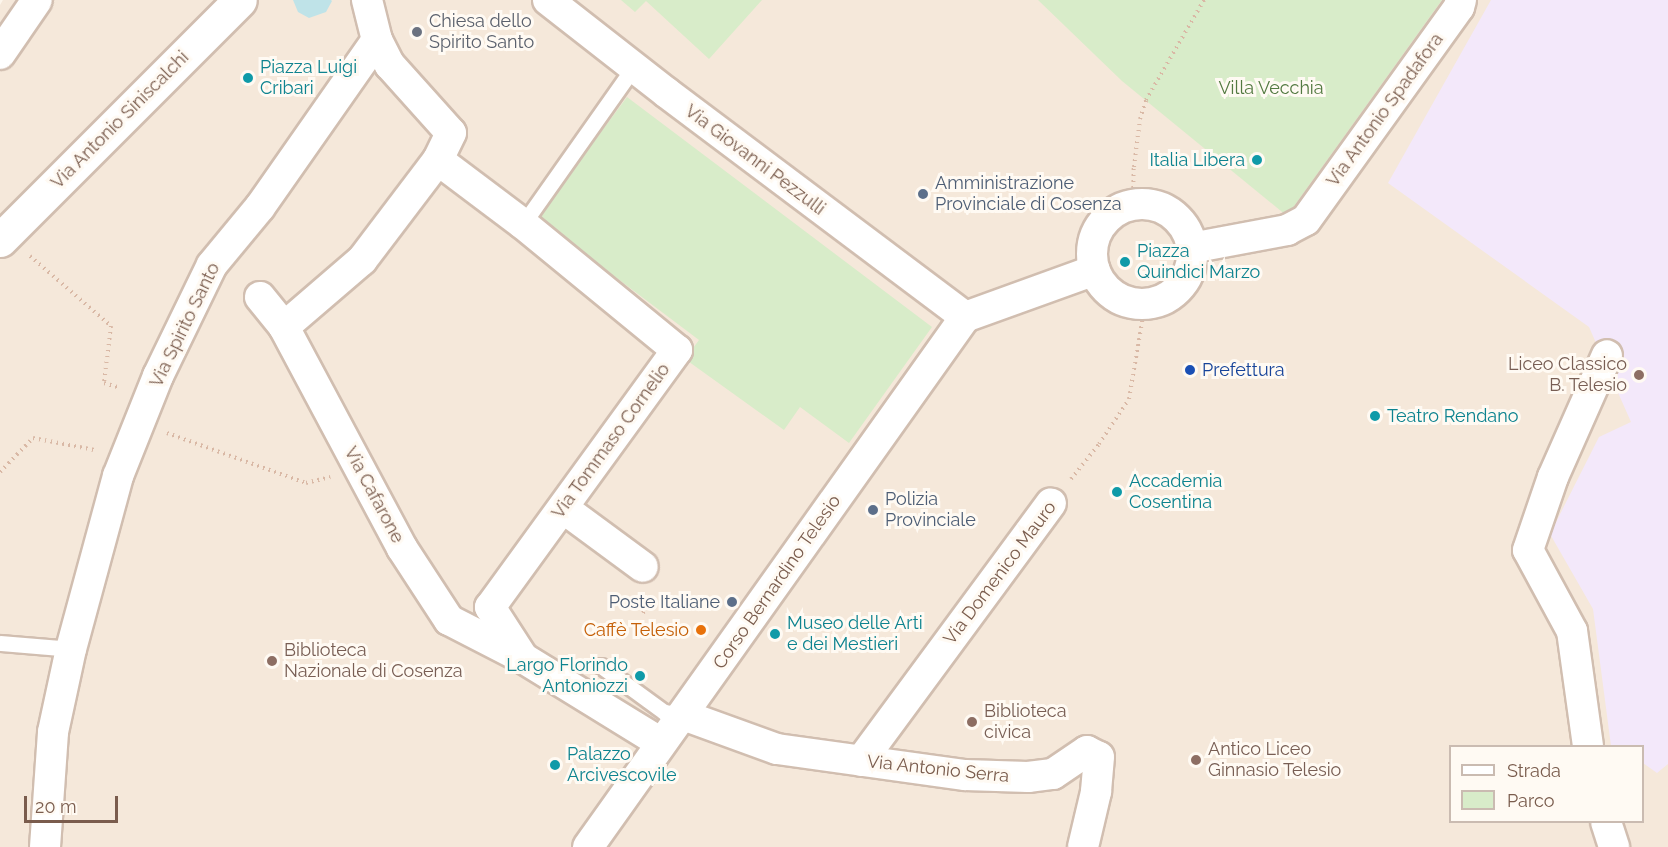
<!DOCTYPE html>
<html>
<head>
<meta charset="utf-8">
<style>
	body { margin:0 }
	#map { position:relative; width:1668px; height:847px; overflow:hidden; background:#fdf6ec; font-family:Raleway,sans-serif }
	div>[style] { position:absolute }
	.residential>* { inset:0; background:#f5e8da }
	.education>* { inset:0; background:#f3e8fa }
	.green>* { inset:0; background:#d8ecc9 }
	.water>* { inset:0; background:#bfe3e8 }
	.path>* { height:4px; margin-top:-2px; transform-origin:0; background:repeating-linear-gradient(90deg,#d9b8a5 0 1.5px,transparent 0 6px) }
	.roads { filter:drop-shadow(2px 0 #d1beb0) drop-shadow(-2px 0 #d1beb0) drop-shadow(0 2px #d1beb0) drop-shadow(0 -2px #d1beb0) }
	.lane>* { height:15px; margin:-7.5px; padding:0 7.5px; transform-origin:7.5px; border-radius:7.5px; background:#fff }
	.street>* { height:30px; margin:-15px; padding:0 15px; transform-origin:15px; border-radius:15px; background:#fff }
	.street>.ring { margin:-15px; padding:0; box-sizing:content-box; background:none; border:30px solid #fff; border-radius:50% }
	.secondary>* { height:33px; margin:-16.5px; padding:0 16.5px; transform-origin:16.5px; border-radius:16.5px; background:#fff }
	.dots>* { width:16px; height:16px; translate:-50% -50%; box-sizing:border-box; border:3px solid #fffaf3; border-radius:50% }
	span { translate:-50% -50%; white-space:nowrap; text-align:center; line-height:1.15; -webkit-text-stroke:6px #fffaf3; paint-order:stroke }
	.worship-label { font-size:18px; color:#5b616d }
	.left { translate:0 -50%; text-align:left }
	.culture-label { font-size:18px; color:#0d838f }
	.right { translate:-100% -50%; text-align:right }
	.park-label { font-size:18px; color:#537a41 }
	.street-label { font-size:18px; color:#7a5c4d }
	.service-label { font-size:18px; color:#4e5e75 }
	.education-label { font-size:18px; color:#785e54 }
	.transit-label { font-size:18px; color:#164399 }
	.food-label { font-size:18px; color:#c56008 }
	.legend { position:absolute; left:1449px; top:745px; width:195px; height:78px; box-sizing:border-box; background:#fffaf3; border:2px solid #cabbb1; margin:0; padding:8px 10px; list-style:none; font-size:18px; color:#7a5c4d }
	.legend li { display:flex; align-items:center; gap:12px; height:30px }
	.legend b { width:30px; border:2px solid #cabbb1 }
	.scale { position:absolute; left:24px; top:796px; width:94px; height:27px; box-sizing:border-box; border:3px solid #7a5c4d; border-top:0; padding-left:8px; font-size:18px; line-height:21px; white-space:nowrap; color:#7a5c4d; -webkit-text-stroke:4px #fffaf3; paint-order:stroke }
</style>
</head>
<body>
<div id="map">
	<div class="residential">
		<div style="clip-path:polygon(evenodd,3px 0,1668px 0,1668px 847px,0 847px,0 5px,3px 0,1450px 746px,1642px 746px,1642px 822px,1450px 822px,1450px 746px)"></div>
	</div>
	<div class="education">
		<div style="clip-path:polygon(1491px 0,1668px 0,1668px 764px,1657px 773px,1643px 763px,1642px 746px,1611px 746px,1593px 609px,1550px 534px,1599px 437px,1631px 422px,1589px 327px,1388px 183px)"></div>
	</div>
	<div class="green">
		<div style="clip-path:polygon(621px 0,762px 0,709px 59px,646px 1px,635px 12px)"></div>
		<div style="clip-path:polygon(1038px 0,1442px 0,1287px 216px,1122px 81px)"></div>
		<div style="clip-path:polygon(627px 97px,932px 327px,849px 443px,800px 407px,784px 430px,685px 359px,699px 340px,537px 218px)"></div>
	</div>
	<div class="water">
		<div style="clip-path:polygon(293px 0,331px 0,332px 1px,326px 12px,309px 18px,298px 12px)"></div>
	</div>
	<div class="path">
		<div style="left:1133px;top:206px;width:39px;rotate:-89deg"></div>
		<div style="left:1134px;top:167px;width:48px;rotate:-82.9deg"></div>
		<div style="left:1140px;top:119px;width:20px;rotate:-72deg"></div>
		<div style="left:1146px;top:100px;width:116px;rotate:-59.9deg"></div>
		<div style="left:30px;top:256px;width:107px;rotate:40.8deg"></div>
		<div style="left:111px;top:326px;width:57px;rotate:97deg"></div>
		<div style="left:104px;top:383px;width:17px;rotate:17deg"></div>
		<div style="left:167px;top:433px;width:148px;rotate:19.8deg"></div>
		<div style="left:306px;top:483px;width:25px;rotate:-14deg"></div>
		<div style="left:0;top:472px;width:47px;rotate:-45.9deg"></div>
		<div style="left:33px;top:438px;width:63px;rotate:11deg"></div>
		<div style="left:1071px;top:479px;width:45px;rotate:-51.3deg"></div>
		<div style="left:1099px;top:444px;width:54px;rotate:-56.3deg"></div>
		<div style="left:1129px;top:399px;width:96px;rotate:-80.4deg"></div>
		<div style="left:643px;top:613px;width:18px;rotate:-63deg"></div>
	</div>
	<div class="roads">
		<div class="lane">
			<div style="left:523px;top:224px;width:191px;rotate:-54.8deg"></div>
			<div style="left:0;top:643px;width:71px;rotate:4.8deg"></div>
			<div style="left:601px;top:666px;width:78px;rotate:36.1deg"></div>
			<div style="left:664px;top:712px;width:19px;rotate:9deg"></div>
		</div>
		<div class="street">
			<div style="left:367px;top:0;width:41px;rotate:76deg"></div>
			<div style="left:377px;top:40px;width:28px;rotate:63deg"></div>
			<div style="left:390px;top:65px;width:91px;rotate:48.1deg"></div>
			<div style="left:451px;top:133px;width:30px;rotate:116deg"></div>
			<div style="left:438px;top:160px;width:106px;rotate:37deg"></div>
			<div style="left:523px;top:224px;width:199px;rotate:39.3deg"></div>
			<div style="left:677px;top:350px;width:318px;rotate:126deg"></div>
			<div style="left:490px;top:607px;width:61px;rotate:57.1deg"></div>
			<div style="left:523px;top:658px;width:162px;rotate:31.6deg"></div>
			<div style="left:548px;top:0;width:151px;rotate:38deg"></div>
			<div style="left:667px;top:93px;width:373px;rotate:36.9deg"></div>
			<div style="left:0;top:54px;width:65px;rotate:-55.6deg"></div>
			<div class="ring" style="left:1092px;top:204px;width:70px;height:70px"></div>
			<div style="left:1191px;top:248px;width:98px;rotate:-10.6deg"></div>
			<div style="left:1287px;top:230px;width:21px;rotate:-28deg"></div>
			<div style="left:1306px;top:220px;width:262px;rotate:-54.3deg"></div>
			<div style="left:1459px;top:7px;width:7px;rotate:-74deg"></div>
			<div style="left:260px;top:297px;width:38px;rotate:51deg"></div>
			<div style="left:284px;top:327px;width:251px;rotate:61.9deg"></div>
			<div style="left:402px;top:548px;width:86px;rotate:56.9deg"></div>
			<div style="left:449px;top:620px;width:83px;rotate:27.2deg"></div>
			<div style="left:965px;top:317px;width:138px;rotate:-19.9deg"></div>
			<div style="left:284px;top:327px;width:103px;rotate:-40.7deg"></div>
			<div style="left:362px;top:260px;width:126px;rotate:-52.8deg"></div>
			<div style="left:563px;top:508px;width:99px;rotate:36.4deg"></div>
			<div style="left:683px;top:715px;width:100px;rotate:19.9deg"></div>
			<div style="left:777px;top:749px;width:190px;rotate:7.9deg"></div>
			<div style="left:965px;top:775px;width:63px;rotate:1.8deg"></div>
			<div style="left:1028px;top:777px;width:25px;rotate:-7deg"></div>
			<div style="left:1053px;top:774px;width:41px;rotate:-34.1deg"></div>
			<div style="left:1087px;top:751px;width:13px;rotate:27deg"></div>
			<div style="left:1099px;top:757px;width:35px;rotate:95deg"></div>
			<div style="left:1096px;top:792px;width:57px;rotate:103.3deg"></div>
			<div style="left:1588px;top:746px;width:116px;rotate:-97.9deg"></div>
			<div style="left:1572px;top:631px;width:92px;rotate:-118.5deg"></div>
			<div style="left:1528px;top:550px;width:77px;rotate:-71.1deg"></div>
			<div style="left:1553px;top:477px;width:133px;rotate:-66.1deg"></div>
			<div style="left:861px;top:761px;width:320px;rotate:-53.6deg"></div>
			<div style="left:1606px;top:822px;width:26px;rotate:72deg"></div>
			<div style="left:45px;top:847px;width:115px;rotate:-86deg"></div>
			<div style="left:53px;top:732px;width:85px;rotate:-77.8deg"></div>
			<div style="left:71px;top:649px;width:179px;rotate:-74.8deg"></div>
			<div style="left:118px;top:476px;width:108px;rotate:-68.2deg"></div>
			<div style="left:158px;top:376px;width:123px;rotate:-64.1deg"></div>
			<div style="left:212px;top:265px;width:75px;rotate:-50.4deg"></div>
			<div style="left:260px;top:207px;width:204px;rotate:-55deg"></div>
			<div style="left:588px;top:847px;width:650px;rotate:-54.57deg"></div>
		</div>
		<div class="secondary">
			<div style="left:0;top:240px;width:339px;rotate:-45deg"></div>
		</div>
	</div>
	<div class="dots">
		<div style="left:417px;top:32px;background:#6b7280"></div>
		<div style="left:248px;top:78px;background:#0f9aa8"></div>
		<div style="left:1257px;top:160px;background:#0f9aa8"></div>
		<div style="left:923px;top:194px;background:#5c6f8a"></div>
		<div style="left:1125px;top:262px;background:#0f9aa8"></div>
		<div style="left:1190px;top:370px;background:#1a4fb4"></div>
		<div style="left:1639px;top:375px;background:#8d6e63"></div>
		<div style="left:1375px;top:416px;background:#0f9aa8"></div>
		<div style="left:1117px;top:492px;background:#0f9aa8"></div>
		<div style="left:873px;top:510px;background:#5c6f8a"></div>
		<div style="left:732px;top:602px;background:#5c6f8a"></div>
		<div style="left:701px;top:630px;background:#e8710a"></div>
		<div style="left:775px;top:634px;background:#0f9aa8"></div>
		<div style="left:272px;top:661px;background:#8d6e63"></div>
		<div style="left:640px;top:676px;background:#0f9aa8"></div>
		<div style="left:972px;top:722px;background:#8d6e63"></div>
		<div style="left:1196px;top:760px;background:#8d6e63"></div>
		<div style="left:555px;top:765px;background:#0f9aa8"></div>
	</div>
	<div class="worship-label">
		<span class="left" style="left:429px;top:32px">Chiesa dello<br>Spirito Santo</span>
	</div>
	<div class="culture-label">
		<span class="left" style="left:260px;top:78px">Piazza Luigi<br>Cribari</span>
		<span class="right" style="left:1245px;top:160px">Italia Libera</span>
		<span class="left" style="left:1137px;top:262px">Piazza<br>Quindici Marzo</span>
		<span class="left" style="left:1387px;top:416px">Teatro Rendano</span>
		<span class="left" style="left:1129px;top:492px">Accademia<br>Cosentina</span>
		<span class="left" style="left:787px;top:634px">Museo delle Arti<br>e dei Mestieri</span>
		<span class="right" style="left:628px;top:676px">Largo Florindo<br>Antoniozzi</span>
		<span class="left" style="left:567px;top:765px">Palazzo<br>Arcivescovile</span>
	</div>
	<div class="park-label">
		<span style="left:1271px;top:88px">Villa Vecchia</span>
	</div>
	<div class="street-label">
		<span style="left:1385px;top:110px;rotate:-54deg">Via Antonio Spadafora</span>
		<span style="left:120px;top:120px;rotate:-45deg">Via Antonio Siniscalchi</span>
		<span style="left:755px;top:160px;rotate:37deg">Via Giovanni Pezzulli</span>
		<span style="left:185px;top:325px;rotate:-64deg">Via Spirito Santo</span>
		<span style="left:611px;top:441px;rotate:-54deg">Via Tommaso Cornelio</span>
		<span style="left:374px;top:495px;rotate:62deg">Via Cafarone</span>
		<span style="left:1000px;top:573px;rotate:-53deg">Via Domenico Mauro</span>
		<span style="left:777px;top:582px;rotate:-55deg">Corso Bernardino Telesio</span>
		<span style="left:938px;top:769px;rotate:6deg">Via Antonio Serra</span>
	</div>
	<div class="service-label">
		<span class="left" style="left:935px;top:194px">Amministrazione<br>Provinciale di Cosenza</span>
		<span class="left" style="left:885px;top:510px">Polizia<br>Provinciale</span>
		<span class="right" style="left:720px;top:602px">Poste Italiane</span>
	</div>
	<div class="education-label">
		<span class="right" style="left:1627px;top:375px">Liceo Classico<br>B. Telesio</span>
		<span class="left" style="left:284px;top:661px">Biblioteca<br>Nazionale di Cosenza</span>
		<span class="left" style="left:984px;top:722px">Biblioteca<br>civica</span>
		<span class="left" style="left:1208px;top:760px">Antico Liceo<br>Ginnasio Telesio</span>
	</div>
	<div class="transit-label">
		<span class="left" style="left:1202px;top:370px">Prefettura</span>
	</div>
	<div class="food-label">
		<span class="right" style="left:689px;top:630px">Caffè Telesio</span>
	</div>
	<ul class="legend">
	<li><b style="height:8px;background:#fff"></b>Strada</li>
	<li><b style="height:16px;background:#d8ecc9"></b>Parco</li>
	</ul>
	<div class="scale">20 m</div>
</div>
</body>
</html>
